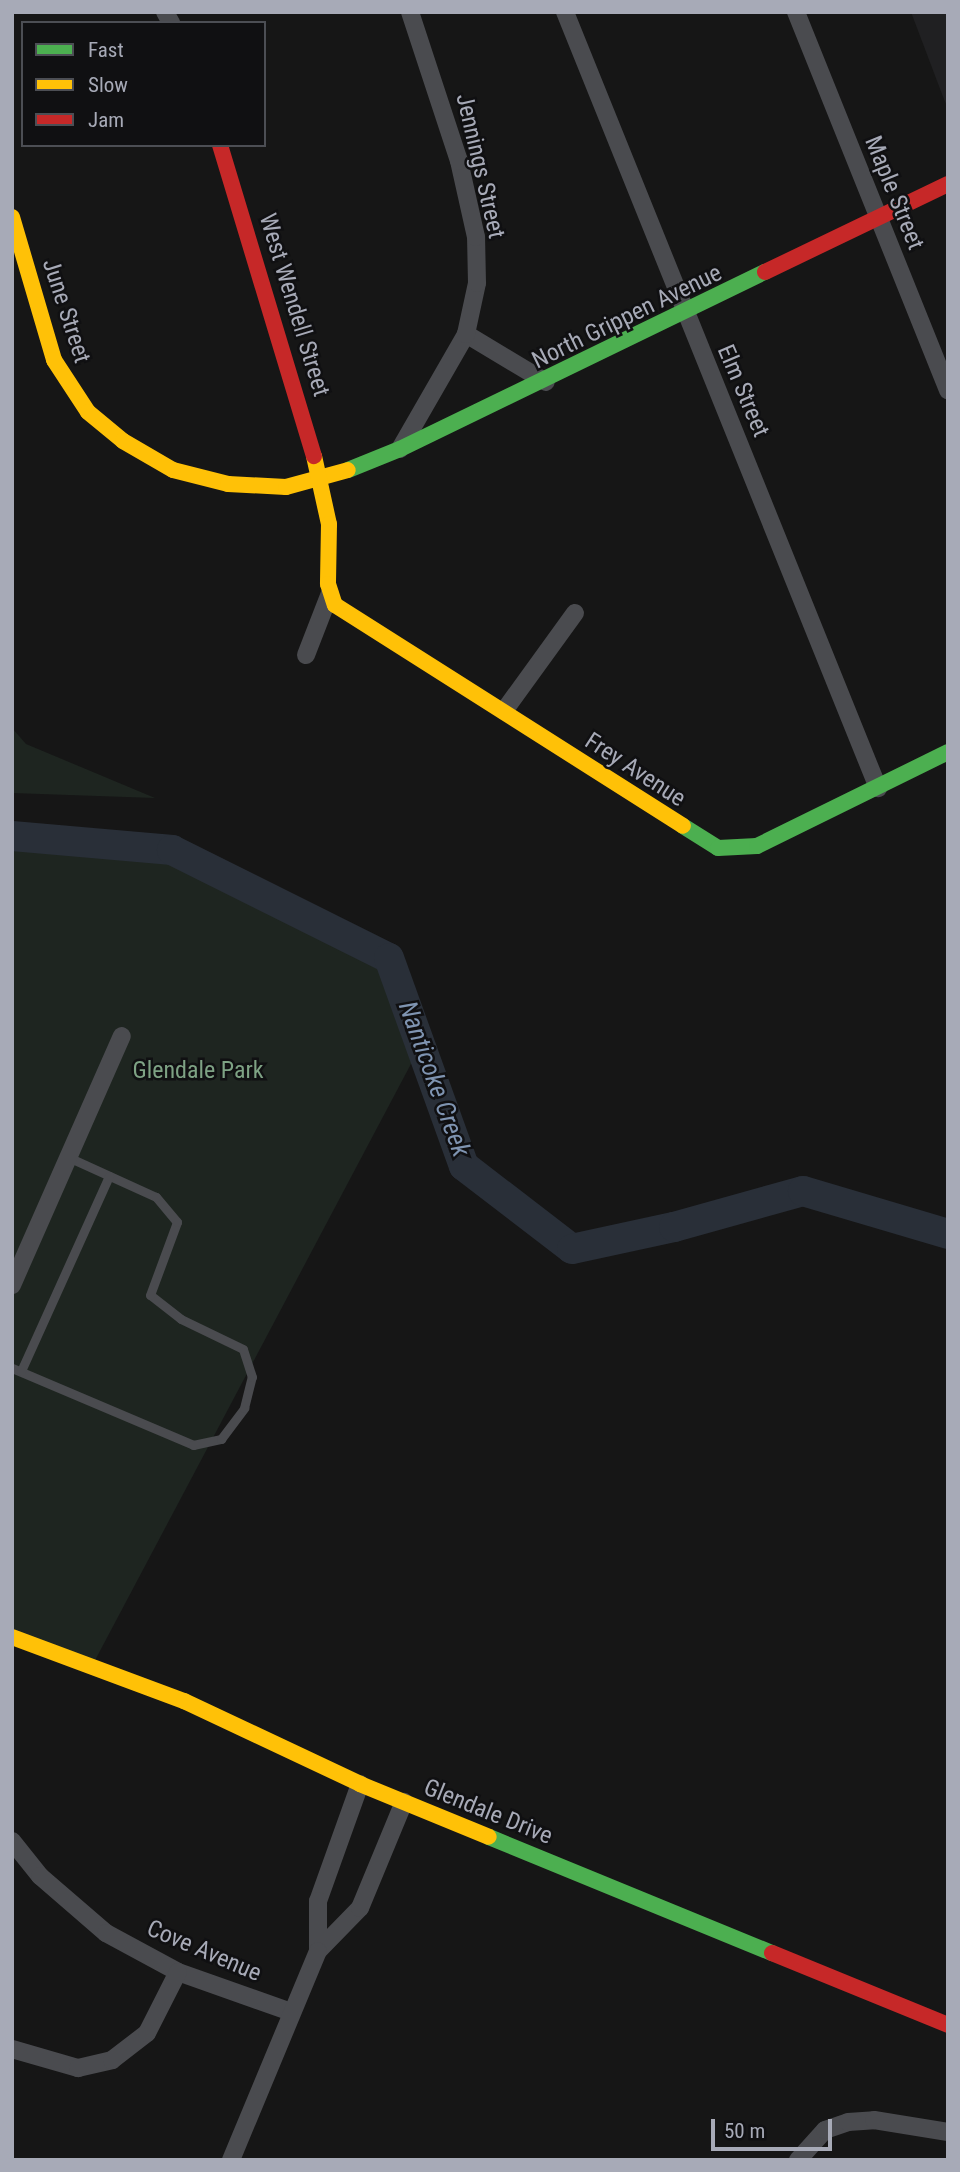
<!DOCTYPE html>
<html>
<head>
<meta charset="utf-8">
<style>
	body { margin:0 }
	#map { position:relative; width:960px; height:2172px; overflow:hidden; background:#161616; font-family:"Roboto Condensed",sans-serif }
	div>[style] { position:absolute }
	.built>* { inset:0; background:#202022 }
	.green>* { inset:0; background:#1e2520 }
	.river>* { height:30px; margin:-15px; padding:0 15px; transform-origin:15px; border-radius:15px; background:#292f38 }
	.lane>* { height:9px; margin:-4.5px; padding:0 4.5px; transform-origin:4.5px; border-radius:4.5px; background:#4a4b4f }
	.street>* { height:18px; margin:-9px; padding:0 9px; transform-origin:9px; border-radius:9px; background:#4a4b4f }
	.fast>* { height:16px; margin:-8px; padding:0 8px; transform-origin:8px; border-radius:8px; background:#4caf50 }
	.slow>* { height:16px; margin:-8px; padding:0 8px; transform-origin:8px; border-radius:8px; background:#ffc107 }
	.jam>* { height:16px; margin:-8px; padding:0 8px; transform-origin:8px; border-radius:8px; background:#c62828 }
	span { translate:-50% -50%; white-space:nowrap; text-align:center; line-height:1.15; -webkit-text-stroke:5px #101012; paint-order:stroke }
	.street-label { font-size:24px; color:#a7aab7 }
	.park-label { font-size:24px; color:#7ea284 }
	.water-label { font-size:26px; color:#7f94b1; font-style:italic }
	.frame { position:absolute; inset:0; border:14px solid #a7aab7; pointer-events:none }
	.legend { position:absolute; left:21px; top:21px; width:245px; height:126px; box-sizing:border-box; background:#101012; border:2px solid #4c4e54; margin:0; padding:9px 12px; list-style:none; font-size:21px; color:#a7aab7 }
	.legend li { display:flex; align-items:center; gap:14px; height:35px }
	.legend b { width:35px; border:2px solid #4c4e54 }
	.scale { position:absolute; left:711px; top:2119px; width:121px; height:32px; box-sizing:border-box; border:4px solid #a7aab7; border-top:0; padding-left:9px; font-size:21px; line-height:24px; white-space:nowrap; color:#a7aab7; -webkit-text-stroke:5px #101012; paint-order:stroke }
</style>
</head>
<body>
<div id="map">
	<div class="built">
		<div style="clip-path:polygon(911px 12px,948px 12px,948px 109px,942px 94px)"></div>
	</div>
	<div class="green">
		<div style="clip-path:polygon(12px 728px,26px 744px,155px 798px,12px 793px)"></div>
		<div style="clip-path:polygon(12px 836px,172px 850px,389px 958px,421px 1045px,92px 1666px,12px 1634px)"></div>
	</div>
	<div class="river">
		<div style="left:12px;top:836px;width:161px;rotate:5deg"></div>
		<div style="left:172px;top:850px;width:242px;rotate:26.5deg"></div>
		<div style="left:389px;top:958px;width:221px;rotate:70.2deg"></div>
		<div style="left:464px;top:1166px;width:136px;rotate:37.5deg"></div>
		<div style="left:572px;top:1249px;width:104px;rotate:-12.2deg"></div>
		<div style="left:674px;top:1227px;width:134px;rotate:-15.6deg"></div>
		<div style="left:803px;top:1191px;width:151px;rotate:16.5deg"></div>
	</div>
	<div class="lane">
		<div style="left:12px;top:1368px;width:197px;rotate:23deg"></div>
		<div style="left:193px;top:1445px;width:29px;rotate:-12deg"></div>
		<div style="left:221px;top:1439px;width:39px;rotate:-53deg"></div>
		<div style="left:244px;top:1408px;width:32px;rotate:-76deg"></div>
		<div style="left:252px;top:1377px;width:29px;rotate:-108deg"></div>
		<div style="left:243px;top:1349px;width:69px;rotate:-154.2deg"></div>
		<div style="left:181px;top:1319px;width:39px;rotate:-142deg"></div>
		<div style="left:150px;top:1295px;width:78px;rotate:-69.7deg"></div>
		<div style="left:177px;top:1222px;width:33px;rotate:-130deg"></div>
		<div style="left:156px;top:1197px;width:97px;rotate:-155.6deg"></div>
		<div style="left:21px;top:1371px;width:214px;rotate:-65.7deg"></div>
	</div>
	<div class="street">
		<div style="left:165px;top:12px;width:13px;rotate:61deg"></div>
		<div style="left:565px;top:12px;width:837px;rotate:68.03deg"></div>
		<div style="left:796px;top:12px;width:408px;rotate:68.1deg"></div>
		<div style="left:466px;top:334px;width:93px;rotate:31deg"></div>
		<div style="left:400px;top:449px;width:133px;rotate:-60.1deg"></div>
		<div style="left:466px;top:334px;width:52px;rotate:-77.8deg"></div>
		<div style="left:477px;top:283px;width:46px;rotate:-91.2deg"></div>
		<div style="left:476px;top:237px;width:78px;rotate:-102.6deg"></div>
		<div style="left:459px;top:161px;width:157px;rotate:-108.2deg"></div>
		<div style="left:306px;top:655px;width:66px;rotate:-68.8deg"></div>
		<div style="left:504px;top:711px;width:121px;rotate:-54.1deg"></div>
		<div style="left:12px;top:1285px;width:272px;rotate:-66.2deg"></div>
		<div style="left:360px;top:1784px;width:124px;rotate:109.7deg"></div>
		<div style="left:318px;top:1901px;width:50px;rotate:90deg"></div>
		<div style="left:318px;top:1951px;width:60px;rotate:-45.7deg"></div>
		<div style="left:360px;top:1908px;width:115px;rotate:-67.5deg"></div>
		<div style="left:12px;top:1841px;width:45px;rotate:51.3deg"></div>
		<div style="left:40px;top:1876px;width:87px;rotate:40.8deg"></div>
		<div style="left:106px;top:1933px;width:82px;rotate:28.4deg"></div>
		<div style="left:178px;top:1972px;width:120px;rotate:19.5deg"></div>
		<div style="left:12px;top:2049px;width:69px;rotate:16.1deg"></div>
		<div style="left:78px;top:2068px;width:35px;rotate:-13deg"></div>
		<div style="left:112px;top:2060px;width:44px;rotate:-37.6deg"></div>
		<div style="left:147px;top:2033px;width:68px;rotate:-63.1deg"></div>
		<div style="left:231px;top:2160px;width:226px;rotate:-67.4deg"></div>
		<div style="left:798px;top:2160px;width:40px;rotate:-48deg"></div>
		<div style="left:825px;top:2130px;width:24px;rotate:-19deg"></div>
		<div style="left:848px;top:2122px;width:26px;rotate:-4deg"></div>
		<div style="left:874px;top:2120px;width:75px;rotate:9.2deg"></div>
	</div>
	<div class="fast">
		<div style="left:348px;top:470px;width:56px;rotate:-22deg"></div>
		<div style="left:400px;top:449px;width:406px;rotate:-25.9deg"></div>
		<div style="left:683px;top:826px;width:41px;rotate:32.2deg"></div>
		<div style="left:718px;top:848px;width:39px;rotate:-3deg"></div>
		<div style="left:757px;top:846px;width:213px;rotate:-26.2deg"></div>
		<div style="left:489px;top:1837px;width:306px;rotate:22.3deg"></div>
	</div>
	<div class="slow">
		<div style="left:12px;top:217px;width:149px;rotate:73.6deg"></div>
		<div style="left:54px;top:360px;width:62px;rotate:56.8deg"></div>
		<div style="left:88px;top:412px;width:45px;rotate:39.6deg"></div>
		<div style="left:123px;top:441px;width:58px;rotate:30.1deg"></div>
		<div style="left:173px;top:470px;width:57px;rotate:14.3deg"></div>
		<div style="left:228px;top:484px;width:58px;rotate:3deg"></div>
		<div style="left:286px;top:487px;width:64px;rotate:-15.3deg"></div>
		<div style="left:314px;top:456px;width:70px;rotate:77.6deg"></div>
		<div style="left:329px;top:524px;width:60px;rotate:91deg"></div>
		<div style="left:328px;top:584px;width:22px;rotate:72deg"></div>
		<div style="left:335px;top:605px;width:412px;rotate:32.4deg"></div>
		<div style="left:12px;top:1637px;width:184px;rotate:20.4deg"></div>
		<div style="left:184px;top:1701px;width:195px;rotate:25.2deg"></div>
		<div style="left:360px;top:1784px;width:139px;rotate:22.3deg"></div>
	</div>
	<div class="jam">
		<div style="left:220px;top:145px;width:325px;rotate:73.2deg"></div>
		<div style="left:765px;top:272px;width:203px;rotate:-25.7deg"></div>
		<div style="left:772px;top:1953px;width:190px;rotate:22.2deg"></div>
	</div>
	<div class="street-label">
		<span style="left:480px;top:166px;rotate:77deg">Jennings Street</span>
		<span style="left:894px;top:193px;rotate:68deg">Maple Street</span>
		<span style="left:294px;top:305px;rotate:73deg">West Wendell Street</span>
		<span style="left:66px;top:311px;rotate:72deg">June Street</span>
		<span style="left:627px;top:317px;rotate:-26deg">North Grippen Avenue</span>
		<span style="left:743px;top:391px;rotate:67deg">Elm Street</span>
		<span style="left:635px;top:770px;rotate:33deg">Frey Avenue</span>
		<span style="left:488px;top:1812px;rotate:22deg">Glendale Drive</span>
		<span style="left:204px;top:1951px;rotate:23deg">Cove Avenue</span>
	</div>
	<div class="park-label">
		<span style="left:198px;top:1071px">Glendale Park</span>
	</div>
	<div class="water-label">
		<span style="left:434px;top:1079px;rotate:70deg">Nanticoke Creek</span>
	</div>
	<div class="frame"></div>
	<ul class="legend">
	<li><b style="height:9px;background:#4caf50"></b>Fast</li>
	<li><b style="height:9px;background:#ffc107"></b>Slow</li>
	<li><b style="height:9px;background:#c62828"></b>Jam</li>
	</ul>
	<div class="scale">50 m</div>
</div>
</body>
</html>
